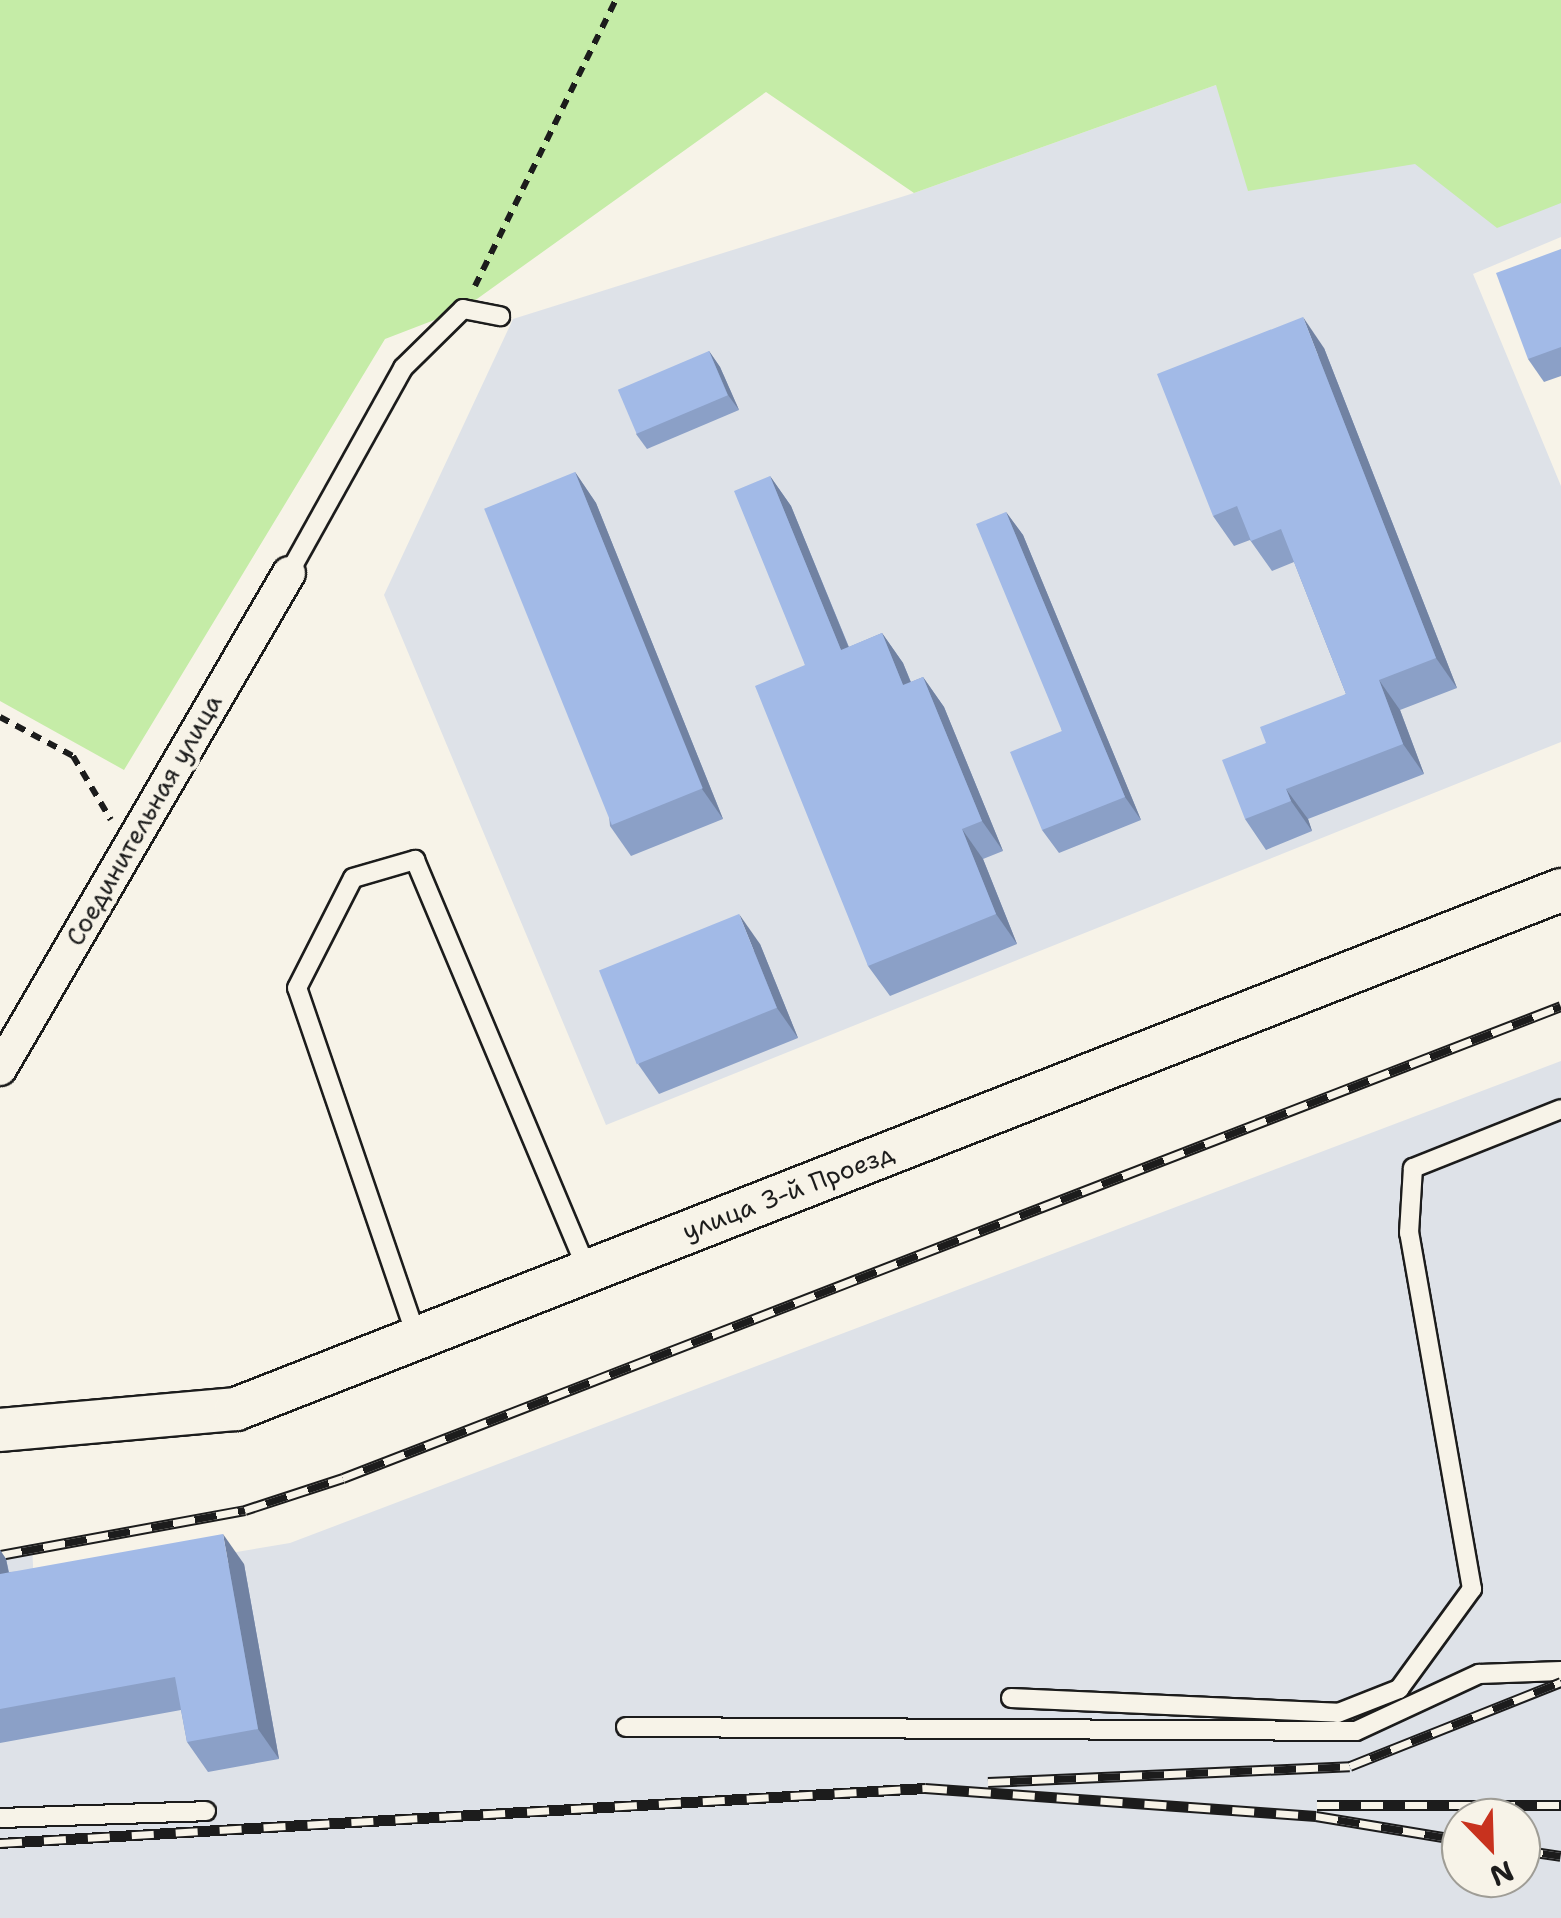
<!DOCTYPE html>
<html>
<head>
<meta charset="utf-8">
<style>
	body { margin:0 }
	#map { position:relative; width:1561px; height:1918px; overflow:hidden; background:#f7f3e8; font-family:"Shantell Sans",sans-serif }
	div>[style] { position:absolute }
	.built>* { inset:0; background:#dee2e8 }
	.green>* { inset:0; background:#c5eca7 }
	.path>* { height:6px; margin-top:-3px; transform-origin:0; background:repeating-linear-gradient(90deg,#1c1c1c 0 10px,transparent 0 18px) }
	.roads { filter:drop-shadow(2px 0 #1c1c1c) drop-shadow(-2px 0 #1c1c1c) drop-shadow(0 2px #1c1c1c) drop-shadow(0 -2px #1c1c1c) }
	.service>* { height:18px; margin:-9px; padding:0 9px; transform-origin:9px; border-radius:9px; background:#f7f3e8 }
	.minor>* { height:32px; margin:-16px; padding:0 16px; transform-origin:16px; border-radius:16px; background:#f7f3e8 }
	.tertiary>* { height:42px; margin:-21px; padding:0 21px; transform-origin:21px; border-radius:21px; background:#f7f3e8 }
	.rail>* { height:11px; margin-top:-5.5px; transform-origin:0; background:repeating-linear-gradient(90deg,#f7f3e8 0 22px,#1c1c1c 0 44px); box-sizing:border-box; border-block:2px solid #1c1c1c }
	.wall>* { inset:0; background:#8ba0c7 }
	.shaded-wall>* { inset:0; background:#7182a2 }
	.building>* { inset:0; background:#a2bae7; transform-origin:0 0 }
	span { translate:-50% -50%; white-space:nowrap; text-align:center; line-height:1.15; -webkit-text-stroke:9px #f7f3e8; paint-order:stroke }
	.street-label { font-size:25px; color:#1c1c1c }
	.north { position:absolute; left:1441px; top:1798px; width:100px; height:100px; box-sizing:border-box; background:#f7f3e8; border:2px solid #9f9d96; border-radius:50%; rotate:157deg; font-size:28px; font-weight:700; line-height:40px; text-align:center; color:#1c1c1c }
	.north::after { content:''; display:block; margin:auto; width:35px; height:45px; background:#c8321e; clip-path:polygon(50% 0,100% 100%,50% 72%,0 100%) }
</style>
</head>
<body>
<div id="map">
	<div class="built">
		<div style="clip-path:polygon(1561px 0,1561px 237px,1473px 274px,1561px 486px,1561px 742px,606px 1125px,384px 595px,513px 319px,914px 193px,1216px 85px)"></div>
		<div style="clip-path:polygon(evenodd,1561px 1061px,1561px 1918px,0 1918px,0 1551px,32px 1544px,34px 1586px,290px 1543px,1561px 1061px,1461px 1818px,1521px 1818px,1521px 1878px,1461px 1878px,1461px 1818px)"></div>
	</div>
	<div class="green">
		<div style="clip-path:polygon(0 0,1561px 0,1561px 203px,1497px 228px,1415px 164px,1248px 191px,1216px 85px,914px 193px,766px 92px,463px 309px,385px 339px,124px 770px,0 701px)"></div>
	</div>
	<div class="path">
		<div style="left:475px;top:286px;width:319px;rotate:-63.8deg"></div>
		<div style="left:0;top:717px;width:83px;rotate:28.1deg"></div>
		<div style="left:73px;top:756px;width:74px;rotate:59.3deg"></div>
	</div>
	<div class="roads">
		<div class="service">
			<div style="left:289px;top:573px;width:235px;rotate:-60.9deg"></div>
			<div style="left:403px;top:368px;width:84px;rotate:-44.5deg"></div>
			<div style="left:463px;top:309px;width:38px;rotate:11deg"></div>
			<div style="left:417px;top:1338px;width:370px;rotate:-108.9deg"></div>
			<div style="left:297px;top:988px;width:123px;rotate:-63deg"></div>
			<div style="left:353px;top:878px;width:65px;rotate:-16.2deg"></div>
			<div style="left:415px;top:860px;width:445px;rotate:67.2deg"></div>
			<div style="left:1011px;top:1698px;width:327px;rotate:2.6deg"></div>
			<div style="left:1338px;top:1713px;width:66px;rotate:-21.5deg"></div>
			<div style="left:1399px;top:1689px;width:124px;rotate:-53.9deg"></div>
			<div style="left:1472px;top:1589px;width:362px;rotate:-100deg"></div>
			<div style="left:1409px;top:1233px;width:65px;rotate:-86.5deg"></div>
			<div style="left:1413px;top:1168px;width:159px;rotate:-21.7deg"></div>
			<div style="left:626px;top:1727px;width:730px;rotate:0.31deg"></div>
			<div style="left:1356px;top:1731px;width:136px;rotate:-24.9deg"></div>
			<div style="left:1479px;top:1674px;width:82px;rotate:-2.1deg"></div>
			<div style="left:0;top:1818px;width:206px;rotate:-1.9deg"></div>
		</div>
		<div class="minor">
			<div style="left:0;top:1069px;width:574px;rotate:-59.77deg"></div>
		</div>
		<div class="tertiary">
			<div style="left:0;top:1430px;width:237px;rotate:-5.1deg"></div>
			<div style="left:236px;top:1409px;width:1423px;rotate:-21.39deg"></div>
		</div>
	</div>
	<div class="rail">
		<div style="left:0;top:1555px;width:249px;rotate:-10.4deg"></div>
		<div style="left:245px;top:1510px;width:103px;rotate:-18.1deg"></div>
		<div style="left:343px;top:1478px;width:1306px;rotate:-21.18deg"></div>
		<div style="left:988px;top:1782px;width:362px;rotate:-2.5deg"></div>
		<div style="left:1350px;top:1766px;width:227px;rotate:-21.7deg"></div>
		<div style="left:1317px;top:1805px;width:244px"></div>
		<div style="left:0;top:1843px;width:927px;rotate:-3.4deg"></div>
		<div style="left:925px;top:1788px;width:392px;rotate:4.1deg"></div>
		<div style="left:1316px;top:1816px;width:147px;rotate:9.4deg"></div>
		<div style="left:1521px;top:1850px;width:40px;rotate:8.5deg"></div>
	</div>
	<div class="wall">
		<div style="clip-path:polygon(1561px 249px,1561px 376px,1544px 382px,1528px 359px)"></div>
		<div style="clip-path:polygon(1324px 348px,1457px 688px,1400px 710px,1424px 774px,1308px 819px,1312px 831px,1266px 850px,1245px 819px,1266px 743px,1346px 694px,1294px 562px,1272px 571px,1250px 540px,1234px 546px,1213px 516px)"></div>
		<div style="clip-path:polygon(709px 351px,720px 367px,739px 410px,647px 449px,636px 434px)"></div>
		<div style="clip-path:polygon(575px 472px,596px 503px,723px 819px,631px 856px,610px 826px)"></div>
		<div style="clip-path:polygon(770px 476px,791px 506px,849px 647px,882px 633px,903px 663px,911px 682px,923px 677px,944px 707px,1003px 851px,983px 859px,1017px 944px,890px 996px,868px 966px,805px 665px)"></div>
		<div style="clip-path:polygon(1006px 512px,1023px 535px,1141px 820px,1059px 853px,1042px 830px,1062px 731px)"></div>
		<div style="clip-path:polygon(760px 944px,798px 1038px,659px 1094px,638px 1064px)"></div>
		<div style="clip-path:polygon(0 1550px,6px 1559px,9px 1572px,244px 1564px,279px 1759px,208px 1772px,187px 1742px,181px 1710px,0 1743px)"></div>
	</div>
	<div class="shaded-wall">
		<div style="clip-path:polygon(1303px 317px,1324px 348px,1457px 688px,1436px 658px)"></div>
		<div style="clip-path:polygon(709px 351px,720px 367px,739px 410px,728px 395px)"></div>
		<div style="clip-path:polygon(575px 472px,596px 503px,723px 819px,702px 789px)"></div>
		<div style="clip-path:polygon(770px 476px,791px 506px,862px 680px,841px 650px)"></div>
		<div style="clip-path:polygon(1006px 512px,1023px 535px,1141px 820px,1125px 797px)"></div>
		<div style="clip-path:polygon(882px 633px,903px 663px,924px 715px,903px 685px)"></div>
		<div style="clip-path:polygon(923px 677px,944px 707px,1003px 851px,982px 821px)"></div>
		<div style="clip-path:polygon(1379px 680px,1400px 710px,1424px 774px,1403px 744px)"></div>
		<div style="clip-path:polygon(1286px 789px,1308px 819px,1312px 831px,1291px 801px)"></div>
		<div style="clip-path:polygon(962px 829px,983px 859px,1017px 944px,996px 914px)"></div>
		<div style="clip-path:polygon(739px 914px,760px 944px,798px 1038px,777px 1008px)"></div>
		<div style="clip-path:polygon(223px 1534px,244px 1564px,279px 1759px,258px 1729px)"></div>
		<div style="clip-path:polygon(0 1550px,6px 1559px,15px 1605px,0 1584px)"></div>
	</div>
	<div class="building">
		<div style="clip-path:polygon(1561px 249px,1561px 347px,1528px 359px,1496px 273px)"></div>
		<div style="clip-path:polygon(1303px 317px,1436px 658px,1379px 680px,1403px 744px,1286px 789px,1291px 801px,1245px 819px,1222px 760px,1266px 743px,1260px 727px,1346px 694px,1281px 529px,1251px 541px,1237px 506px,1213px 516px,1157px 374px)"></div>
		<div style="left:709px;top:351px;width:48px;height:99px;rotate:67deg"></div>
		<div style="left:575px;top:472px;width:341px;height:98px;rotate:68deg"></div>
		<div style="clip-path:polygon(770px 476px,841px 650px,882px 633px,903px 685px,923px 677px,982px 821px,962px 829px,996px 914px,868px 966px,755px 686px,805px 665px,734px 491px)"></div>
		<div style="clip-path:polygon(1006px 512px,1125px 797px,1042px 830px,1010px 752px,1062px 731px,976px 524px)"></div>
		<div style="left:739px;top:914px;width:101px;height:151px;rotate:68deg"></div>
		<div style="clip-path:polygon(223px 1534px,258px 1729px,187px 1742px,175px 1677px,0 1709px,0 1574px)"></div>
	</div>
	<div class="street-label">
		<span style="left:144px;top:820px;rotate:-60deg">Соединительная улица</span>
		<span style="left:788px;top:1192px;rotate:-21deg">улица 3-й Проезд</span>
	</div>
	<div class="north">N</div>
</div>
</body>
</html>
